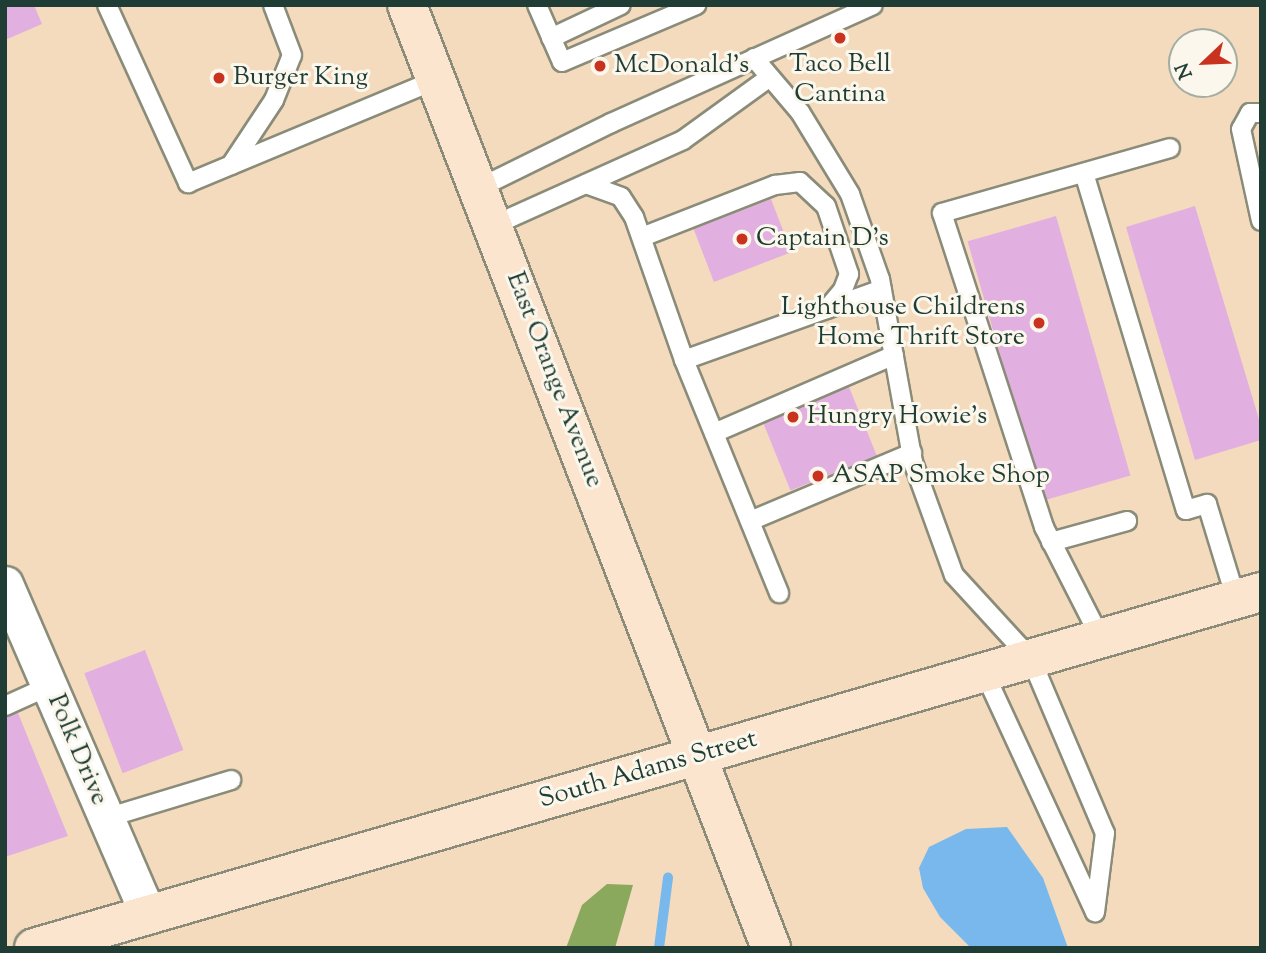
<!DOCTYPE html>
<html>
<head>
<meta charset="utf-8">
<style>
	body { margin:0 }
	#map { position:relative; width:1266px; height:953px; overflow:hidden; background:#f4dbbe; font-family:"Sorts Mill Goudy",serif }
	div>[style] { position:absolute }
	.forest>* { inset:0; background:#8aa95c }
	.water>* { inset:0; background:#78b8ec }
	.stream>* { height:10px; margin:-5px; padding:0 5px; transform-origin:5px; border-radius:5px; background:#78b8ec }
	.building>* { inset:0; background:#e1b0e0; transform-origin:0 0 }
	.roads { filter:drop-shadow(2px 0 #8a8c79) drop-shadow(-2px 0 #8a8c79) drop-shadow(0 2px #8a8c79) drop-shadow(0 -2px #8a8c79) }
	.lane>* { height:18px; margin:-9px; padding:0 9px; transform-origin:9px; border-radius:9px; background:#fff }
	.street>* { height:35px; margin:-17.5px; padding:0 17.5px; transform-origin:17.5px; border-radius:17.5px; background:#fff }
	.secondary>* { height:38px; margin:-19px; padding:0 19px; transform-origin:19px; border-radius:19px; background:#fbe5cf }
	.dots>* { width:19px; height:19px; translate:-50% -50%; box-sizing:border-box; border:4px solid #fbf7ec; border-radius:50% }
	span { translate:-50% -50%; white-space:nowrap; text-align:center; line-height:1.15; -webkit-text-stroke:6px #fbf7ec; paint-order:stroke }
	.poi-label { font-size:26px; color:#1f3d34 }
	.left { translate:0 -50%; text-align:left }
	.right { translate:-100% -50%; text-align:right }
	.street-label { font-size:26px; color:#1f3d34 }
	.frame { position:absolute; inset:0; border:7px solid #1f3d34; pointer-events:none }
	.north { position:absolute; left:1168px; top:28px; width:70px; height:70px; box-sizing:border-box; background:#fbf7ec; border:2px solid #a3ada2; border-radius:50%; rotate:247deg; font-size:19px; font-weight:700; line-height:28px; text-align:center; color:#1f3d34 }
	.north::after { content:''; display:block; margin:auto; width:24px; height:32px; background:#c8321e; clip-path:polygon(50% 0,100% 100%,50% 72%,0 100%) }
</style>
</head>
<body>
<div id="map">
	<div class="forest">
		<div style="clip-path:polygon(607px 884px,633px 885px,615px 948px,566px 948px,582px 905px)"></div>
	</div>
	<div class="water">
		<div style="clip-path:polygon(1007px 827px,1043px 878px,1068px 948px,971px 948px,940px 917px,923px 888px,919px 868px,929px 847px,966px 829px)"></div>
	</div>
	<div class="stream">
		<div style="left:659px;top:948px;width:71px;rotate:-82.7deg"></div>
	</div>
	<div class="building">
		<div style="clip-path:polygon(5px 5px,34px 5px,42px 24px,5px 40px)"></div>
		<div style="left:771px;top:199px;width:57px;height:83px;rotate:69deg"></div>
		<div style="clip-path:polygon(1195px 206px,1261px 426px,1261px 440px,1195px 460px,1126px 227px)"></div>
		<div style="left:1056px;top:216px;width:270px;height:92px;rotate:74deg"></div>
		<div style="left:849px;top:387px;width:74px;height:93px;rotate:68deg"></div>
		<div style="left:145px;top:650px;width:107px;height:65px;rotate:69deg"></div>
		<div style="clip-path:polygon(18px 713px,68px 836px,5px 857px,5px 717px)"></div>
	</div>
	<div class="roads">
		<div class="lane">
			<div style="left:107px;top:5px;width:196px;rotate:65.5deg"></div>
			<div style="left:188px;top:183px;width:269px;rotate:-22.6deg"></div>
			<div style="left:537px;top:5px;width:62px;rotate:66.3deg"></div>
			<div style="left:562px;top:62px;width:146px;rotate:-23deg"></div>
			<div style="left:551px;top:38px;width:77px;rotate:-25.2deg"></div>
			<div style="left:754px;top:58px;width:71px;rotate:49.6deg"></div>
			<div style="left:800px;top:112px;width:96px;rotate:58.6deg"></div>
			<div style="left:850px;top:194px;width:90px;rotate:70.6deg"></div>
			<div style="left:880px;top:279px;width:186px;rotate:79.8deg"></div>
			<div style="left:913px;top:462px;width:120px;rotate:70.1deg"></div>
			<div style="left:954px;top:575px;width:114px;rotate:47.5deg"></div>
			<div style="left:1031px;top:659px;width:189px;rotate:67deg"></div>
			<div style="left:1105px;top:833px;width:80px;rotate:97.2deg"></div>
			<div style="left:1261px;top:113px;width:11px;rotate:180deg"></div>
			<div style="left:1250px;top:113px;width:18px;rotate:119deg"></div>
			<div style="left:1241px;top:129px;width:94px;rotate:77.7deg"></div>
			<div style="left:231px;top:165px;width:78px;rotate:-56.5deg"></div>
			<div style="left:274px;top:100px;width:48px;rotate:-68.2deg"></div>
			<div style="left:292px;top:55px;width:53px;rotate:-110.8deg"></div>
			<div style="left:1084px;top:173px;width:352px;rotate:73.2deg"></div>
			<div style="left:1186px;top:510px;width:22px;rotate:-16deg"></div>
			<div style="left:1207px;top:504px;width:99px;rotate:73deg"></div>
			<div style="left:586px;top:184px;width:37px;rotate:20deg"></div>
			<div style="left:621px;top:197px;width:24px;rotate:57deg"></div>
			<div style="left:634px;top:217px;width:151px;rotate:70.7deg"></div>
			<div style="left:684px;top:360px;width:252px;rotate:67.8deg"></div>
			<div style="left:479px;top:188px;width:147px;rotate:-26.2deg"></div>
			<div style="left:611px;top:123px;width:287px;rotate:-24.2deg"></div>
			<div style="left:494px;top:225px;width:207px;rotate:-24.2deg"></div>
			<div style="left:683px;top:140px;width:107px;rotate:-35.9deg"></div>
			<div style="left:642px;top:237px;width:143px;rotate:-21.4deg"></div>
			<div style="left:775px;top:185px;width:25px;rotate:-7deg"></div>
			<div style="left:800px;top:182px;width:35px;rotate:43deg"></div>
			<div style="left:826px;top:206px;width:72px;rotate:71.3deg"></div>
			<div style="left:849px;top:274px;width:17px;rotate:111deg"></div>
			<div style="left:843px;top:290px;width:25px;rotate:130deg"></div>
			<div style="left:684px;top:360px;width:210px;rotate:-19.7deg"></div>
			<div style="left:714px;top:433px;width:196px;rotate:-23.4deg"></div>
			<div style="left:750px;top:521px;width:176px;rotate:-22.8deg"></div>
			<div style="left:1051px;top:542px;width:79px;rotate:-15.4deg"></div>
			<div style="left:1101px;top:639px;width:126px;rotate:-117deg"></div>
			<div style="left:1044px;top:527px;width:330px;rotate:-108deg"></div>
			<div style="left:942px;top:213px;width:237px;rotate:-15.9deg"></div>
			<div style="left:984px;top:672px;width:262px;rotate:65.2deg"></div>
			<div style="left:5px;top:706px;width:48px;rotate:-24.4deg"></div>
			<div style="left:106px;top:818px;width:131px;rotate:-16.9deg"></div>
		</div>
		<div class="street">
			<div style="left:5px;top:584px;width:361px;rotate:66.6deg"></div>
		</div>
		<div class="secondary">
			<div style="left:407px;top:5px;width:1011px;rotate:68.89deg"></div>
			<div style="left:34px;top:948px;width:1278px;rotate:-16.18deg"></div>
		</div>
	</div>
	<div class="dots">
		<div style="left:840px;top:38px;background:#c8321e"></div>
		<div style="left:600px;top:66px;background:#c8321e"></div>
		<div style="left:219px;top:78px;background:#c8321e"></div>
		<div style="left:742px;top:239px;background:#c8321e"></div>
		<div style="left:1039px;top:323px;background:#c8321e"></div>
		<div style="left:793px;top:417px;background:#c8321e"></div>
		<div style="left:818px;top:476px;background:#c8321e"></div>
	</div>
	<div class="poi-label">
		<span style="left:840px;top:80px">Taco Bell<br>Cantina</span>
		<span class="left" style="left:614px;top:66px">McDonald's</span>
		<span class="left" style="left:233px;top:78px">Burger King</span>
		<span class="left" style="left:756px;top:239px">Captain D's</span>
		<span class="right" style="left:1025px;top:323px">Lighthouse Childrens<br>Home Thrift Store</span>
		<span class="left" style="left:807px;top:417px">Hungry Howie's</span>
		<span class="left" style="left:832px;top:476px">ASAP Smoke Shop</span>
	</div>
	<div class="street-label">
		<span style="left:554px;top:380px;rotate:69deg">East Orange Avenue</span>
		<span style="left:77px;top:750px;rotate:67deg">Polk Drive</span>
		<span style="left:648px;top:770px;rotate:-16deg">South Adams Street</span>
	</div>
	<div class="frame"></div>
	<div class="north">N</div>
</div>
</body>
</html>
